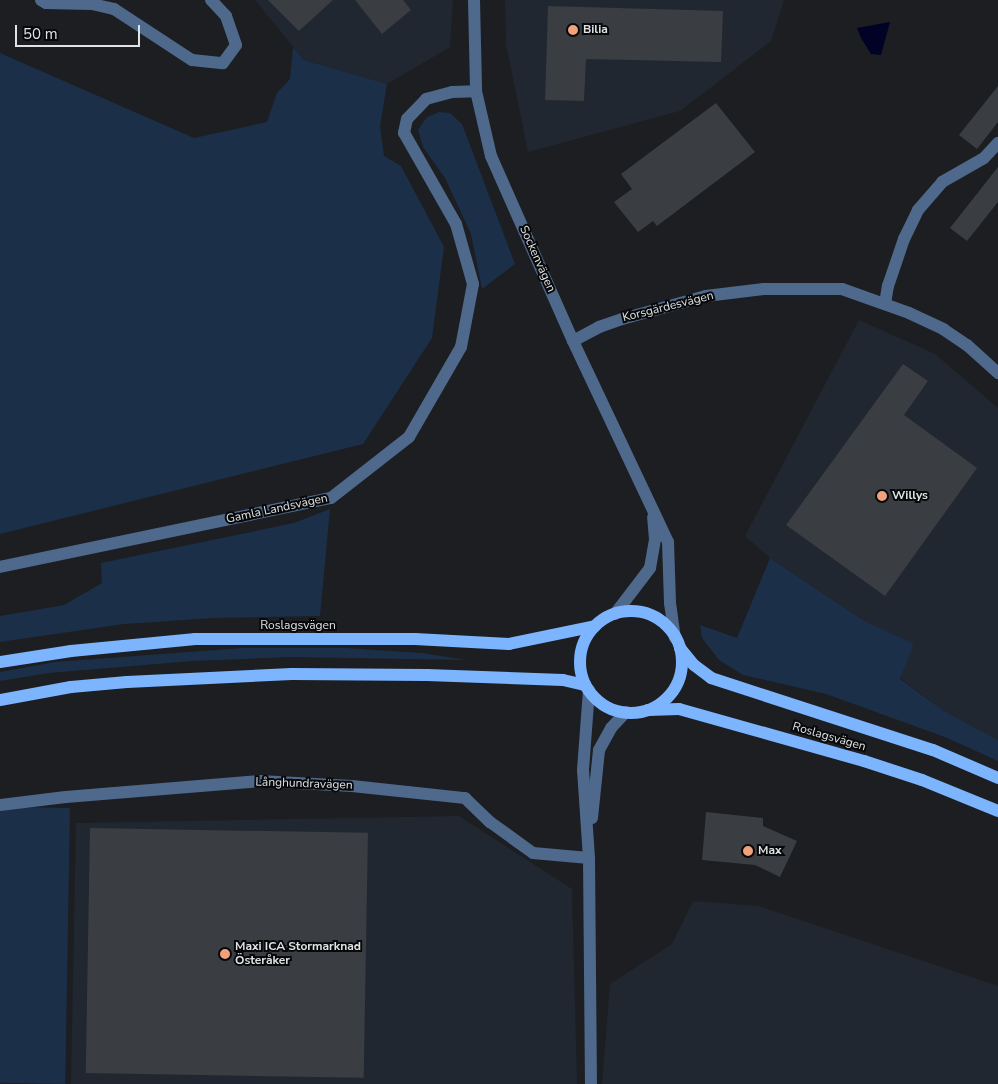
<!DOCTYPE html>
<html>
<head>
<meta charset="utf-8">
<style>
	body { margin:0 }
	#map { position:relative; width:998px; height:1084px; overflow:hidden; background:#1c1e22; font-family:"Nunito Sans",sans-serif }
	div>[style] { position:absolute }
	.built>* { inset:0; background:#212730 }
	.green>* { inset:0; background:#1b2f49; transform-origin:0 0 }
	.water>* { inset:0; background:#000226 }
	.building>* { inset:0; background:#3a3d41; transform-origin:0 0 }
	.minor>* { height:12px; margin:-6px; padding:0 6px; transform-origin:6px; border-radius:6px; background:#4e698c }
	.major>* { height:12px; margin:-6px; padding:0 6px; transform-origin:6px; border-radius:6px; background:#7cb4fe }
	.major>.ring { margin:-6px; padding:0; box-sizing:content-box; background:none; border:12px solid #7cb4fe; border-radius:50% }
	.dots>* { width:14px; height:14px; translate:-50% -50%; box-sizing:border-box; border:2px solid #07080a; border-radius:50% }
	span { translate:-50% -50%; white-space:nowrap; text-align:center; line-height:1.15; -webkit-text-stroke:4px #07080a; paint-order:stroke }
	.poi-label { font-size:12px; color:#e0e2e5; font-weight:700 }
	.left { translate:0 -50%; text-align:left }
	.street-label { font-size:12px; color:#e0e2e5 }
	.scale { position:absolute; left:15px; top:25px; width:125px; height:22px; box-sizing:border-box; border:2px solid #e0e2e5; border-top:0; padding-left:6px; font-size:15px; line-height:18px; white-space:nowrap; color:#e0e2e5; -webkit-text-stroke:4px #07080a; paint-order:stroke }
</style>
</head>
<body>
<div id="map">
	<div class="built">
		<div style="clip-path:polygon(255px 0,453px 0,450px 47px,387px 84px,304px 60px)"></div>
		<div style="clip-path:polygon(505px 0,784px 0,771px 41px,680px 111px,528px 152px,506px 44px)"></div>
		<div style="clip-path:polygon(859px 320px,935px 354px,998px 408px,998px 740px,944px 711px,900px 678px,914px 644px,863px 620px,770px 558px,745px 536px)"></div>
		<div style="clip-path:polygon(459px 816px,572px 889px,577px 1084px,71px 1084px,76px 823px)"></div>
		<div style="clip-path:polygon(693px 901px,758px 906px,998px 986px,998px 1084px,602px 1084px,610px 984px,672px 944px)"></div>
	</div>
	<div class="green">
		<div style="clip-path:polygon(293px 47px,304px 60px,387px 84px,380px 126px,384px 156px,401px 166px,444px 247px,432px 338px,363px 444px,0 534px,0 53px,194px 138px,267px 122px,277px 93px,290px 79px)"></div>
		<div style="clip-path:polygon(439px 112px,450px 113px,462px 124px,515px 264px,482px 289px,471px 234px,445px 178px,423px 147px,418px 130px,427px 117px)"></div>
		<div style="clip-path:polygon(330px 509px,320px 616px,214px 618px,124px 624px,0 642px,0 616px,64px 605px,102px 583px,101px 563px,294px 523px)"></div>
		<div style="clip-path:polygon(770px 558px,863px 620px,914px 644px,900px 679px,944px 711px,998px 740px,998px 761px,945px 737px,826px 694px,743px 675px,719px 660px,702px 638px,700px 625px,737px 638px)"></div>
		<div style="clip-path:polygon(242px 648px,346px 648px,422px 653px,466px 660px,290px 657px,192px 661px,49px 673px,0 681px,0 672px,55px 662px)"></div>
		<div style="left:70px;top:808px;width:276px;height:71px;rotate:91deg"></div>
	</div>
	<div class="water">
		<div style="clip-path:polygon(890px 22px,881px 55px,871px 54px,861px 38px,857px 28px)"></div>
	</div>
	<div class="building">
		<div style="clip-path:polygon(268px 0,333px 0,299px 31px)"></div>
		<div style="clip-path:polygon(355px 0,403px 0,411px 10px,382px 34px)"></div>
		<div style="clip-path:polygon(548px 6px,723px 11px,721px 62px,586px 59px,584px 101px,545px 100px)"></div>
		<div style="clip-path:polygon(998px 86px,998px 122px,977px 149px,959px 135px)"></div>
		<div style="clip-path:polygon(716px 103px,755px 152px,657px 226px,653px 221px,638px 232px,614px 202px,632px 189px,621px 174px)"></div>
		<div style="clip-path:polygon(998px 167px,998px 202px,967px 241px,950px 228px)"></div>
		<div style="clip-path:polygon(903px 364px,928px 381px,904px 415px,977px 468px,885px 596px,786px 525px)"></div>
		<div style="clip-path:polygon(706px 812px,763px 818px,763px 826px,797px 841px,780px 877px,755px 865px,702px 860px)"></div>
		<div style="left:90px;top:828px;width:278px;height:245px;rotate:1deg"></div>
	</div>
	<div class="minor">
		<div style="left:41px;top:0;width:6px;rotate:31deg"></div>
		<div style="left:46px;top:3px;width:46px;rotate:1.2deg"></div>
		<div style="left:92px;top:4px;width:23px;rotate:13deg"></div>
		<div style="left:114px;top:9px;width:93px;rotate:33.2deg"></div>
		<div style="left:192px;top:60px;width:31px;rotate:6deg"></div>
		<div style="left:223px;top:63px;width:22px;rotate:-54deg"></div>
		<div style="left:236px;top:45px;width:31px;rotate:-109deg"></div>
		<div style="left:226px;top:16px;width:22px;rotate:-133deg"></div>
		<div style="left:474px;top:0;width:91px;rotate:88.7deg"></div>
		<div style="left:476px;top:91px;width:67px;rotate:77deg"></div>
		<div style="left:491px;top:156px;width:202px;rotate:66.1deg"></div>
		<div style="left:573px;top:341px;width:222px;rotate:64.7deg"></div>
		<div style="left:668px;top:542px;width:61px;rotate:88.1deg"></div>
		<div style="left:670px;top:603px;width:35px;rotate:82deg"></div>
		<div style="left:885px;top:304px;width:18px;rotate:-81deg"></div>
		<div style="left:888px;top:286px;width:50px;rotate:-71.2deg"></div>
		<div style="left:904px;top:239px;width:32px;rotate:-64deg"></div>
		<div style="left:918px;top:210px;width:37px;rotate:-49deg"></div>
		<div style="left:942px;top:182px;width:48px;rotate:-29.7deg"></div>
		<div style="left:984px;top:158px;width:21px;rotate:-47deg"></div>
		<div style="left:573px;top:341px;width:30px;rotate:-28deg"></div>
		<div style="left:599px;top:327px;width:24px;rotate:-19deg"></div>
		<div style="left:622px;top:319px;width:87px;rotate:-15.3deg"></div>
		<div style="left:706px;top:296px;width:58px;rotate:-6.9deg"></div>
		<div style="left:764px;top:289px;width:78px"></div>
		<div style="left:842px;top:289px;width:71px;rotate:19.7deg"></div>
		<div style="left:909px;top:313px;width:38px;rotate:25deg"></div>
		<div style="left:943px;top:329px;width:29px;rotate:34deg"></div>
		<div style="left:967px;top:345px;width:42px;rotate:42.1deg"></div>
		<div style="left:0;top:567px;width:338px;rotate:-11.8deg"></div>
		<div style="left:331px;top:498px;width:99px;rotate:-38deg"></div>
		<div style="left:409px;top:437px;width:104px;rotate:-60deg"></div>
		<div style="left:461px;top:347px;width:64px;rotate:-79.2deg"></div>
		<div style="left:473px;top:284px;width:62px;rotate:-105.8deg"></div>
		<div style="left:456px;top:224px;width:105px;rotate:-119.7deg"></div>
		<div style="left:404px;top:133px;width:14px;rotate:-78deg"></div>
		<div style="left:407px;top:119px;width:28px;rotate:-46deg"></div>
		<div style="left:426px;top:99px;width:27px;rotate:-15deg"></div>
		<div style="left:452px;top:92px;width:24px;rotate:-2deg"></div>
		<div style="left:615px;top:614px;width:58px;rotate:-52.7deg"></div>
		<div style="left:650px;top:568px;width:29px;rotate:-80deg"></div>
		<div style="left:655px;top:539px;width:22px;rotate:-95deg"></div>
		<div style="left:589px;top:690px;width:80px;rotate:94.3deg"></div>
		<div style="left:583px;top:770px;width:88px;rotate:86.1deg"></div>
		<div style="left:0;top:805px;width:66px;rotate:-6.9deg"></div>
		<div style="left:66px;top:797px;width:194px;rotate:-4.7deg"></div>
		<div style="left:259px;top:781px;width:93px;rotate:3.1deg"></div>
		<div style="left:352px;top:786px;width:114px;rotate:6.1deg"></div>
		<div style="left:465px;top:798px;width:35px;rotate:44deg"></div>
		<div style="left:490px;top:822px;width:53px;rotate:35.8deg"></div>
		<div style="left:533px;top:853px;width:56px;rotate:5.1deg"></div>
		<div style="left:589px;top:858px;width:226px;rotate:89.5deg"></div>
		<div style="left:592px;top:818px;width:68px;rotate:-84.1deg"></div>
		<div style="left:599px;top:750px;width:25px;rotate:-61deg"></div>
		<div style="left:611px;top:728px;width:22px;rotate:-47deg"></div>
	</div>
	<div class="major">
		<div class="ring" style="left:580px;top:611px;width:90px;height:90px"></div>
		<div style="left:680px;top:648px;width:22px;rotate:51deg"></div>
		<div style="left:694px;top:665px;width:21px;rotate:37deg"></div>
		<div style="left:711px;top:678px;width:233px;rotate:18deg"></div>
		<div style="left:933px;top:750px;width:71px;rotate:23.3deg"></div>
		<div style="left:0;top:662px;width:72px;rotate:-8.8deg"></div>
		<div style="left:71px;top:651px;width:125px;rotate:-5.5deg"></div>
		<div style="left:195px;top:639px;width:220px"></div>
		<div style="left:415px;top:639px;width:94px;rotate:3deg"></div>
		<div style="left:509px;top:644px;width:88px;rotate:-11.8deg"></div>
		<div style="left:0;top:700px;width:72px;rotate:-10.4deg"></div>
		<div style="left:71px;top:687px;width:56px;rotate:-5.1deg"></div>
		<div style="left:127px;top:682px;width:165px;rotate:-2.8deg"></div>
		<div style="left:292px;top:674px;width:135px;rotate:0.4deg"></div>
		<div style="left:427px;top:675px;width:136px;rotate:2.1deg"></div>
		<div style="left:563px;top:680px;width:23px;rotate:13deg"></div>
		<div style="left:648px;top:710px;width:31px;rotate:-2deg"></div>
		<div style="left:679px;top:709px;width:192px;rotate:15.7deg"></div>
		<div style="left:864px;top:761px;width:61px;rotate:18.1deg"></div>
		<div style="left:922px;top:780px;width:82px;rotate:22.2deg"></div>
	</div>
	<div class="dots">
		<div style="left:573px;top:30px;background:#f1a17c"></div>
		<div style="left:882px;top:496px;background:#f1a17c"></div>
		<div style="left:748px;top:851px;background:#f1a17c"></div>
		<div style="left:225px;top:954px;background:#f1a17c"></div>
	</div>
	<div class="poi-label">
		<span class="left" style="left:583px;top:30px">Bilia</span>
		<span class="left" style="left:892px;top:496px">Willys</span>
		<span class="left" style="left:758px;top:851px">Max</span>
		<span class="left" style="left:235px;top:954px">Maxi ICA Stormarknad<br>Österåker</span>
	</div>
	<div class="street-label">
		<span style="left:537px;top:259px;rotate:66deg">Sockenvägen</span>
		<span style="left:668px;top:307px;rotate:-14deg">Korsgärdesvägen</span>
		<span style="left:277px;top:509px;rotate:-12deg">Gamla Landsvägen</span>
		<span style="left:298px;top:626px">Roslagsvägen</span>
		<span style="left:829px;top:737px;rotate:16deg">Roslagsvägen</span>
		<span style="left:304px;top:784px;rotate:2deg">Långhundravägen</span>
	</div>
	<div class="scale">50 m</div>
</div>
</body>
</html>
